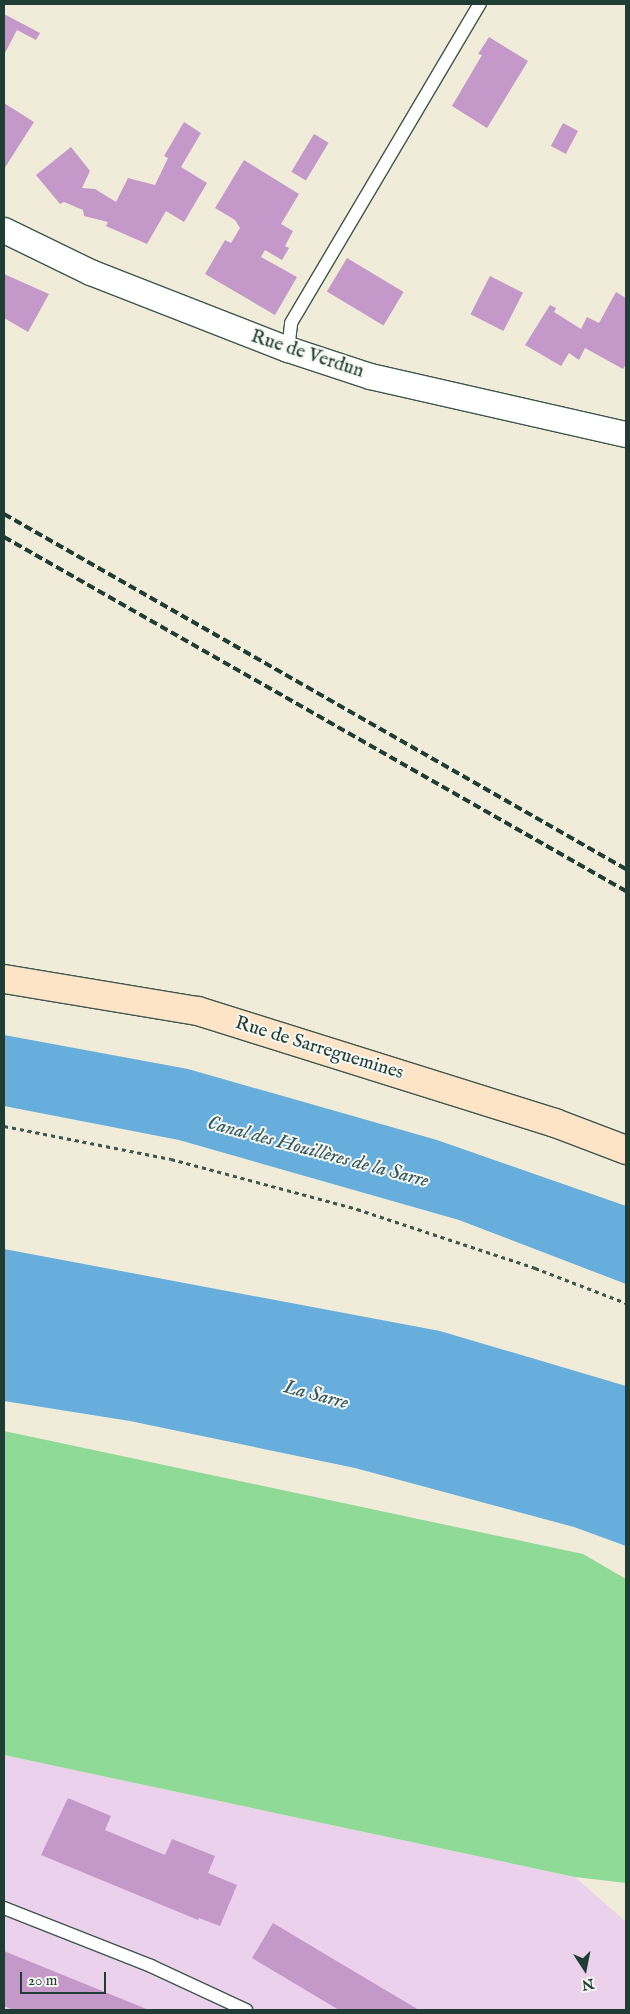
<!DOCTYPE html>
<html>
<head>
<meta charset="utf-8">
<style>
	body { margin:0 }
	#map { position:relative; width:630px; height:2014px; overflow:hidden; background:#f0ecd9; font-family:"IM FELL English",serif }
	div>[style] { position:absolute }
	.built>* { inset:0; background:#ebd1eb }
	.green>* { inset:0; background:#8fda96 }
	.water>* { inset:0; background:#67aedd }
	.building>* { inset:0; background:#c499ca; transform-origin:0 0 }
	.path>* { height:3px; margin-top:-1.5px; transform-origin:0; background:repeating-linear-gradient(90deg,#3e574d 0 4px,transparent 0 8px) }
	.roads { filter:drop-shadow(1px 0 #3e574d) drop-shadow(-1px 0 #3e574d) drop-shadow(0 1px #3e574d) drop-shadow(0 -1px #3e574d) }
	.lane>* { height:12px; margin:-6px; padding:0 6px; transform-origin:6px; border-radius:6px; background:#fff }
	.street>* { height:25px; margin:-12.5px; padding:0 12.5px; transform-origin:12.5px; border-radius:12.5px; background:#fff }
	.secondary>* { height:28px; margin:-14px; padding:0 14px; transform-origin:14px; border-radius:14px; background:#fee4c6 }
	.rail>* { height:4px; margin-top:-2px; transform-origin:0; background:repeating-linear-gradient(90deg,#1f3d34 0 8px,transparent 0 12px) }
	span { translate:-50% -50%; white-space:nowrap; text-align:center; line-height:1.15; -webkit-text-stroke:4px #f6f6f2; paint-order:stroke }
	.street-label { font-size:19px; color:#1f3d34 }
	.water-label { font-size:20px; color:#31595e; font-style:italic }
	.frame { position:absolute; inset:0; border:5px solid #1f3d34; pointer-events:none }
	.north { position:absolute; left:560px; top:1944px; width:50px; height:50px; -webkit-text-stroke:4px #f6f6f2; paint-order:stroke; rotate:169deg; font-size:14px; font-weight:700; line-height:20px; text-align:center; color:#1f3d34 }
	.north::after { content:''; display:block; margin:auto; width:18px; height:22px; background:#1f3d34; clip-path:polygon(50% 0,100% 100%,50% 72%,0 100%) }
	.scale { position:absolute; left:20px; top:1972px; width:86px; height:22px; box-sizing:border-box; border:2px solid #1f3d34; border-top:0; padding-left:6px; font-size:15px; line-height:18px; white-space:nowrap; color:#1f3d34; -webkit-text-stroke:4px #f6f6f2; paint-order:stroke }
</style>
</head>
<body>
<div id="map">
	<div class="built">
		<div style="clip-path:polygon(4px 1755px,575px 1877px,626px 1922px,626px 2010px,4px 2010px)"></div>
	</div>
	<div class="green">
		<div style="clip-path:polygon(4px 1431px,583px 1554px,626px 1579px,626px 1883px,575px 1877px,4px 1755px)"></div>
	</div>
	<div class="water">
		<div style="clip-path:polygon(4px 1035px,188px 1069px,437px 1140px,626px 1206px,626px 1284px,459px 1220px,179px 1140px,4px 1106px)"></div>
		<div style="clip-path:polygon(4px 1249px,440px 1331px,626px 1386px,626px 1546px,574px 1527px,355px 1468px,130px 1421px,4px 1401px)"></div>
	</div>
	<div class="building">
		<div style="clip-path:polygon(4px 14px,40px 33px,36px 40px,17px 30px,4px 55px)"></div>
		<div style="clip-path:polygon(489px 37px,528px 61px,487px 128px,452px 106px,482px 55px,478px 54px)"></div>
		<div style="clip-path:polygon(4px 103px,34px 122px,4px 169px)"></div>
		<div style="clip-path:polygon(184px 122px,201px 133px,181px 167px,207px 183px,184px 222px,166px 211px,147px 244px,106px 226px,108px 222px,84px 216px,83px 210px,64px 202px,60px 204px,36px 175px,71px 147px,90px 171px,82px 188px,95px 189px,116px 202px,128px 178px,155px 185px,168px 158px,164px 156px)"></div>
		<div style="left:563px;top:123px;width:17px;height:26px;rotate:28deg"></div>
		<div style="left:314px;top:134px;width:17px;height:44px;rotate:31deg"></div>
		<div style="clip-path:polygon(244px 160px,299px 194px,281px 224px,293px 231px,285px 246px,289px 248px,282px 260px,265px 250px,261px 257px,297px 277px,275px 315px,205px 274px,225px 240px,231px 243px,240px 228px,235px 220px,215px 208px)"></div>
		<div style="left:347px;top:258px;width:66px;height:39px;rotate:31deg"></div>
		<div style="clip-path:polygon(4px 274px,49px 294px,28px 332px,4px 318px)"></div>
		<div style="left:490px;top:276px;width:37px;height:43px;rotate:27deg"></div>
		<div style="clip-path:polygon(616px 292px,626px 298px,626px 364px,623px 369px,585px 348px,579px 360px,569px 353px,561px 366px,525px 345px,550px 305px,556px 308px,554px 312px,581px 329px,587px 317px,599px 323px)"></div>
		<div style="clip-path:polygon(68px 1798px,111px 1816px,105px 1830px,165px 1855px,172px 1839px,215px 1856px,208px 1873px,237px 1885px,220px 1926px,199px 1918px,198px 1920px,41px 1855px)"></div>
		<div style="clip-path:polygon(273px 1923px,350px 1969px,419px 2010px,339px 2010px,252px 1958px)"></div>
		<div style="clip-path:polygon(4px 1951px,149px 2010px,13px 2010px,4px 2006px)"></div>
	</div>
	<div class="path">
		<div style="left:4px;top:1126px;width:170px;rotate:11.2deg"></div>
		<div style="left:171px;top:1159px;width:193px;rotate:15deg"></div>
		<div style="left:357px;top:1209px;width:188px;rotate:18.3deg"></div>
		<div style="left:535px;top:1268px;width:97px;rotate:21deg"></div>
	</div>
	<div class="roads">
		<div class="lane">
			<div style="left:288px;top:349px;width:26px;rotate:-83deg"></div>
			<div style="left:291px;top:323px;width:371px;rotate:-59.4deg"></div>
			<div style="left:4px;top:1908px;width:158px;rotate:21.5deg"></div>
			<div style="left:151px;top:1966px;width:105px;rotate:24.9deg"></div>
		</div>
		<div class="street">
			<div style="left:4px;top:230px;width:96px;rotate:26deg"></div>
			<div style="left:90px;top:272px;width:212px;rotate:21.3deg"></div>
			<div style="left:288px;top:349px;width:86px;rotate:18.2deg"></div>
			<div style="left:370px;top:376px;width:262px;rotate:12.8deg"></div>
		</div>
		<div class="secondary">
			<div style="left:4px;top:979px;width:197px;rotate:9.4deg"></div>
			<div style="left:198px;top:1011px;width:374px;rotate:17.4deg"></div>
			<div style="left:555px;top:1123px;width:76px;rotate:20.8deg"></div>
		</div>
	</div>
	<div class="rail">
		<div style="left:4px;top:514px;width:716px;rotate:29.72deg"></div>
		<div style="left:4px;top:537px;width:716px;rotate:29.65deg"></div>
	</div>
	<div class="street-label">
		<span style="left:307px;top:355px;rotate:18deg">Rue de Verdun</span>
		<span style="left:319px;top:1049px;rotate:17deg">Rue de Sarreguemines</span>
	</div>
	<div class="water-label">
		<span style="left:318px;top:1152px;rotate:15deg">Canal des Houillères de la Sarre</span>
		<span style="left:316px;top:1395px;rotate:15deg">La Sarre</span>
	</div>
	<div class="frame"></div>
	<div class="north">N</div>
	<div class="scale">20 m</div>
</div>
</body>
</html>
